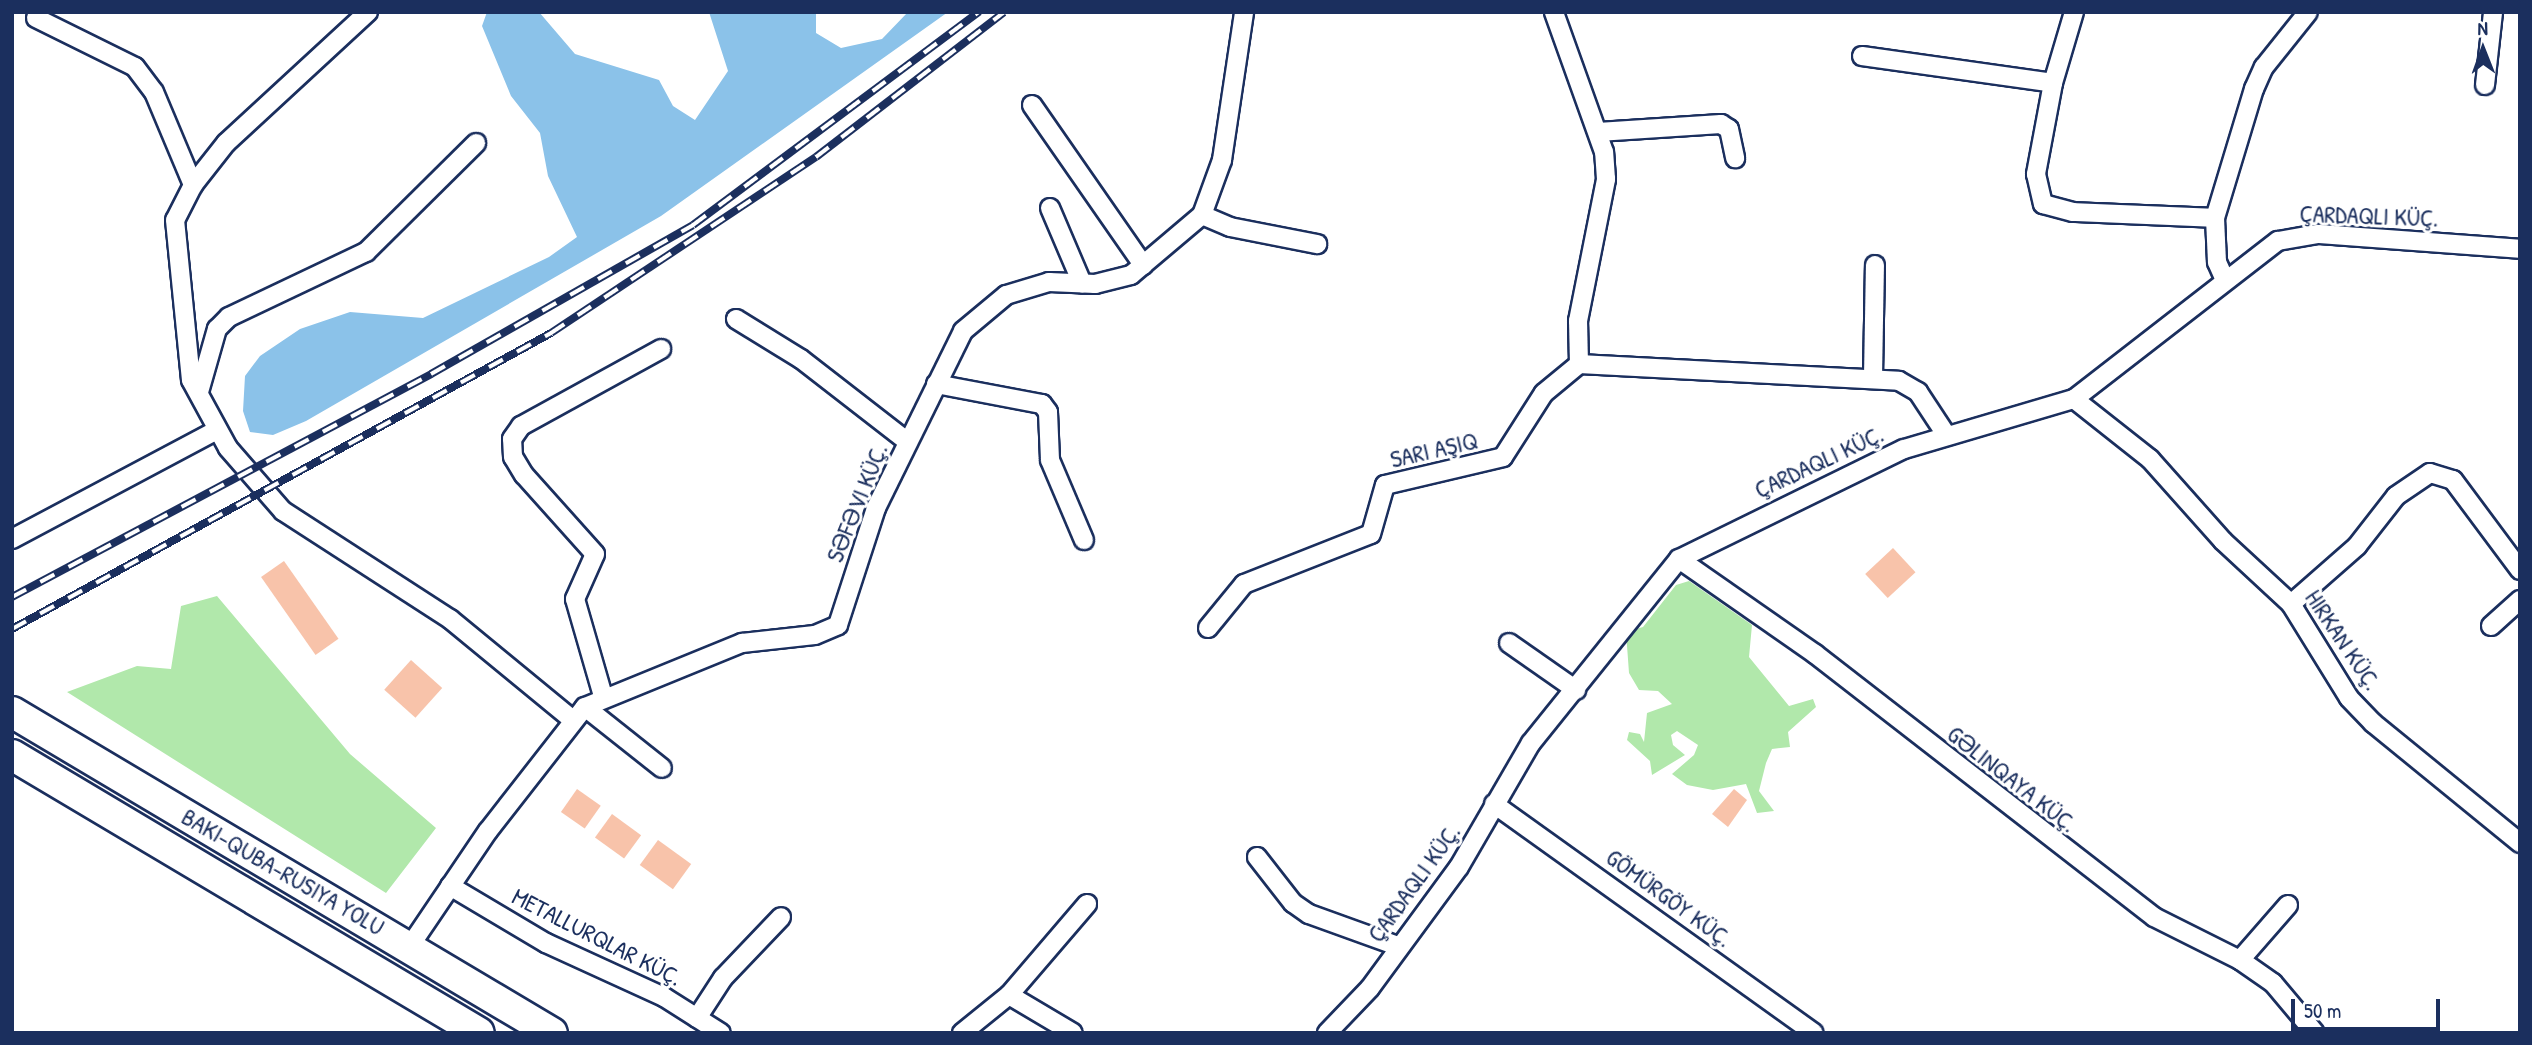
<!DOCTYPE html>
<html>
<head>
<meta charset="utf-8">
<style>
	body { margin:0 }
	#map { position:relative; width:2532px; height:1045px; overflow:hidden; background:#fff; font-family:"Patrick Hand",sans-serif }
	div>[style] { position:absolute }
	.green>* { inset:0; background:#b1e8ab }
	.water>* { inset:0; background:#8bc2e9 }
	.building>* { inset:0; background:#f8c3aa; transform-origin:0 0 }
	.roads { filter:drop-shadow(2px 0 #1b2f5e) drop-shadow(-2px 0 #1b2f5e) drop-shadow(0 2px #1b2f5e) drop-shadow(0 -2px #1b2f5e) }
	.minor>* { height:18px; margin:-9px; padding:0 9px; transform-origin:9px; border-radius:9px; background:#fff }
	.trunk>* { height:30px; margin:-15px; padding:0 15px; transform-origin:15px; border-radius:15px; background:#fff }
	.rail>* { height:8px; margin-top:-4px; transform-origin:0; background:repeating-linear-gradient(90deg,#fff 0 16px,#1b2f5e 0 32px); box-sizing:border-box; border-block:2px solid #1b2f5e }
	span { translate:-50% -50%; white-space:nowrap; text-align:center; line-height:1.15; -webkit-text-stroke:6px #fff; paint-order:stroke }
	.street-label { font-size:24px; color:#1b2f5e }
	.frame { position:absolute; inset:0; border:14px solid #1b2f5e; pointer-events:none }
	.north { position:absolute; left:2448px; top:14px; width:70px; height:70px; -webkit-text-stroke:5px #fff; paint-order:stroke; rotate:359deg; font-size:19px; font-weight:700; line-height:28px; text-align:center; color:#1b2f5e }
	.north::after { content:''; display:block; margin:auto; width:24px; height:32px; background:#1b2f5e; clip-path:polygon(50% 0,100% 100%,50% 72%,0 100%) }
	.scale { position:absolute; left:2291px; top:999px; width:149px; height:32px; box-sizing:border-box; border:4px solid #1b2f5e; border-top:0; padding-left:9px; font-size:21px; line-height:24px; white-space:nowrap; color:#1b2f5e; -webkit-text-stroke:5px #fff; paint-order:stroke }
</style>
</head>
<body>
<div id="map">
	<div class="green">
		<div style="clip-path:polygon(1689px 581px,1752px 625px,1749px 657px,1789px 706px,1813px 699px,1816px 707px,1788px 732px,1790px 747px,1772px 749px,1766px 763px,1759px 791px,1774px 811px,1757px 813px,1746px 784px,1713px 790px,1687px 785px,1672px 774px,1694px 755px,1698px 745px,1677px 731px,1671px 735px,1673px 745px,1685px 755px,1652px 775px,1650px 761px,1627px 740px,1629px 732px,1640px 734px,1644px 742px,1647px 713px,1672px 704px,1658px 691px,1639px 690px,1629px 673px,1626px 632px,1643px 627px,1676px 585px)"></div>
		<div style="clip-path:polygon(217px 596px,350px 754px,436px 828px,386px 893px,67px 692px,137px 666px,171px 669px,181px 606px)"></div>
	</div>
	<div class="water">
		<div style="clip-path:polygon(487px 12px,539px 12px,575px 54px,659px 80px,673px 106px,695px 120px,728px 71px,709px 12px,816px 12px,816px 33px,841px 48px,882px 39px,908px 12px,948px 12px,661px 216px,306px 421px,273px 435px,250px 432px,243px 411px,245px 376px,260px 356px,300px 329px,350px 312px,423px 318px,549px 257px,577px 237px,548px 176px,540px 133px,511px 96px,482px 26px)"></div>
	</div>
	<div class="building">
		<div style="left:1893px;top:548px;width:33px;height:38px;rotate:47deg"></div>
		<div style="left:284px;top:561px;width:95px;height:28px;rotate:55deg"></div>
		<div style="left:411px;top:660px;width:42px;height:40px;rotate:42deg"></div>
		<div style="left:577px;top:789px;width:29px;height:28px;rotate:35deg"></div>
		<div style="clip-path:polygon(1734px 789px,1747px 800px,1728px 827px,1712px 814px)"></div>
		<div style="left:612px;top:814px;width:36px;height:29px;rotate:36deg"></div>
		<div style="left:658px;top:840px;width:41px;height:31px;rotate:36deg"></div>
	</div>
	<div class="roads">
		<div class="minor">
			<div style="left:368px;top:12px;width:193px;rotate:137.3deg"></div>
			<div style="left:226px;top:143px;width:53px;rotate:128.2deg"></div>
			<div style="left:193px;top:185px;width:39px;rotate:117deg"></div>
			<div style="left:175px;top:220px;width:161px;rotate:84.3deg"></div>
			<div style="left:191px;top:380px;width:77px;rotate:61.4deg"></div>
			<div style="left:228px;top:448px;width:84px;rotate:48.9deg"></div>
			<div style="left:283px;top:511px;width:199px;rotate:32.9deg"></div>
			<div style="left:450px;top:619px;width:159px;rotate:39.4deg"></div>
			<div style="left:36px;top:18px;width:110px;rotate:26.3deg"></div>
			<div style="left:135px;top:67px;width:31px;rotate:53deg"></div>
			<div style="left:154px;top:92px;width:101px;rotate:67.2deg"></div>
			<div style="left:1862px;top:56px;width:193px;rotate:8deg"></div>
			<div style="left:2053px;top:83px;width:74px;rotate:-73.5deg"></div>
			<div style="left:2053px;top:83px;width:93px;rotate:100.6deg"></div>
			<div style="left:2036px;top:174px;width:31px;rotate:77deg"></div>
			<div style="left:2043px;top:204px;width:31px;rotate:15deg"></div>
			<div style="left:2073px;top:212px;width:142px;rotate:2.4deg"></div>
			<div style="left:2485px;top:85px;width:73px;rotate:-83.7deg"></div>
			<div style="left:1032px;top:105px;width:195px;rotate:55.2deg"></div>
			<div style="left:1598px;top:132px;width:123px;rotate:-3.7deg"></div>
			<div style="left:1721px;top:124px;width:9px;rotate:32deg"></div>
			<div style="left:1729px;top:129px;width:30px;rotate:78deg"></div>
			<div style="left:1050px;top:208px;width:82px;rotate:66.9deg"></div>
			<div style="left:1202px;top:215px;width:30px;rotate:23deg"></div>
			<div style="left:1230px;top:227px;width:89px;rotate:11.1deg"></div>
			<div style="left:2225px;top:280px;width:20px;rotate:-114deg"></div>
			<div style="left:2217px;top:262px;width:44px;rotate:-92.6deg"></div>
			<div style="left:2215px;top:218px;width:135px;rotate:-73.2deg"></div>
			<div style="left:2254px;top:89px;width:24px;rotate:-66deg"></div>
			<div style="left:2264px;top:67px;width:70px;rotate:-51.3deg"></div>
			<div style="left:736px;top:319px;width:76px;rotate:31.6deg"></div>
			<div style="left:801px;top:359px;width:135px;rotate:37.8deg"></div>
			<div style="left:1579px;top:364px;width:320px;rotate:3deg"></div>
			<div style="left:1899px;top:381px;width:22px;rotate:30deg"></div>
			<div style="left:1918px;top:392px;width:49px;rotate:56.6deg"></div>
			<div style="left:1873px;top:377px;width:112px;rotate:-89deg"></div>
			<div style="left:936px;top:384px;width:108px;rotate:10.7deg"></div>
			<div style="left:1042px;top:404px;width:10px;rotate:53deg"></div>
			<div style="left:1048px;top:412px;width:48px;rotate:87.6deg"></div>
			<div style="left:1050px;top:460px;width:87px;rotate:67deg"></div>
			<div style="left:199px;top:392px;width:66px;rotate:-74.1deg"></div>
			<div style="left:217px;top:329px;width:17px;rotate:-45deg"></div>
			<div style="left:229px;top:317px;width:152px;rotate:-25.4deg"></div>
			<div style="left:366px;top:252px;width:155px;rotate:-44.7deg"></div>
			<div style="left:2074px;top:399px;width:97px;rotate:38.3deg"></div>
			<div style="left:2150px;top:459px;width:110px;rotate:48.3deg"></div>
			<div style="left:2223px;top:541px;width:93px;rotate:42.8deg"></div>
			<div style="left:2291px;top:604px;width:110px;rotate:58.3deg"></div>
			<div style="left:2349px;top:698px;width:35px;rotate:46deg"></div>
			<div style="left:2373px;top:723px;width:190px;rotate:39.2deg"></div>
			<div style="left:12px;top:539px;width:232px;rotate:-28deg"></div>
			<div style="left:1679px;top:559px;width:166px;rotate:34.9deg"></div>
			<div style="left:1815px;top:654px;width:429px;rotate:37.8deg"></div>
			<div style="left:2154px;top:917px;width:96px;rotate:26.6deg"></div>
			<div style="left:2240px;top:960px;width:40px;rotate:34.9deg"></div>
			<div style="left:2273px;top:983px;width:65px;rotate:50deg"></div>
			<div style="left:2291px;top:604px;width:88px;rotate:-41.3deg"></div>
			<div style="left:2357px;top:546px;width:63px;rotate:-52deg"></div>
			<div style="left:2396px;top:496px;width:41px;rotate:-34.1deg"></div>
			<div style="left:2430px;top:473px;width:24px;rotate:17deg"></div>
			<div style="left:2453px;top:480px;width:112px;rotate:53.3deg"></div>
			<div style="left:2491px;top:626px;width:39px;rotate:-42deg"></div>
			<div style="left:1208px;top:628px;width:57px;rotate:-50.7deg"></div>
			<div style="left:1244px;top:584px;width:136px;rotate:-21.5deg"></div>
			<div style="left:1371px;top:534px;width:51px;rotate:-74.1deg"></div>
			<div style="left:1385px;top:485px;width:121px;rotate:-13.3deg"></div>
			<div style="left:1503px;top:457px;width:76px;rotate:-57.4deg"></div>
			<div style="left:1544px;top:393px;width:45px;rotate:-39.6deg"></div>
			<div style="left:1579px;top:364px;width:43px;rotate:-91.3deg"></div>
			<div style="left:1578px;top:321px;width:145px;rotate:-78.8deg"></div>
			<div style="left:1606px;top:179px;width:27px;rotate:-94deg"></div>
			<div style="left:1604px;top:152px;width:149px;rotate:-109.7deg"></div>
			<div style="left:1509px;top:643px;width:82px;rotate:35deg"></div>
			<div style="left:603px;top:696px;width:101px;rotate:-106.1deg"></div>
			<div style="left:575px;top:599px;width:49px;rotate:-66deg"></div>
			<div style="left:595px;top:554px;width:106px;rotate:-131.9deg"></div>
			<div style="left:524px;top:475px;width:21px;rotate:-121deg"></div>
			<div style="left:513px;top:457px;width:18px;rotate:-93deg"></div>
			<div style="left:512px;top:439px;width:16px;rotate:-55deg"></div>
			<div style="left:521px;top:426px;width:160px;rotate:-28.8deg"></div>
			<div style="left:585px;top:707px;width:98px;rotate:38.4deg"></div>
			<div style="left:1494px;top:804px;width:393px;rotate:35.6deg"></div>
			<div style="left:1257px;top:857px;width:58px;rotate:52deg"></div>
			<div style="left:1293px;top:903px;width:19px;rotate:35deg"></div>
			<div style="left:1309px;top:914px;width:95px;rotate:19.8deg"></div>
			<div style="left:450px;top:886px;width:112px;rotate:30.7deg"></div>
			<div style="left:546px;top:943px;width:130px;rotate:24.6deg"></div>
			<div style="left:664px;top:997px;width:67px;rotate:32.3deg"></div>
			<div style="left:410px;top:946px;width:139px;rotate:-55.9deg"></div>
			<div style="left:488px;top:831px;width:157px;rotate:-52deg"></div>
			<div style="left:585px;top:707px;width:170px;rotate:-22.2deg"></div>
			<div style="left:742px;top:643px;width:73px;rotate:-6.3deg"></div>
			<div style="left:815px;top:635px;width:25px;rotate:-23deg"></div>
			<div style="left:838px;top:625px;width:123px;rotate:-72deg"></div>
			<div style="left:876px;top:508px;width:197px;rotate:-63.8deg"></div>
			<div style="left:963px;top:331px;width:56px;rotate:-39.9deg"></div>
			<div style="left:1006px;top:295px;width:45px;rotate:-16.8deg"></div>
			<div style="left:1049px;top:282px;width:46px;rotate:2.5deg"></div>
			<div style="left:1095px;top:284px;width:37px;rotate:-14deg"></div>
			<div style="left:1131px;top:275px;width:93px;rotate:-40.2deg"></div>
			<div style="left:1202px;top:215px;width:59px;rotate:-70deg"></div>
			<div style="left:1222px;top:160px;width:150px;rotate:-81.5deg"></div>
			<div style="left:2240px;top:960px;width:73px;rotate:-48.9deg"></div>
			<div style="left:1009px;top:995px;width:120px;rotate:-49.4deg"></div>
			<div style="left:697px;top:1018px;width:48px;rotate:-57deg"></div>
			<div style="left:723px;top:978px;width:84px;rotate:-46.4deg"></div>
			<div style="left:962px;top:1033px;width:60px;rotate:-39deg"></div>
			<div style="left:1009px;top:995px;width:74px;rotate:30.7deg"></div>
			<div style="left:1327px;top:1033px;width:62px;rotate:-46.3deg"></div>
			<div style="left:1370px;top:988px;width:150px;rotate:-53.7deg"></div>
			<div style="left:1459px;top:867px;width:143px;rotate:-59.9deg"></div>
			<div style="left:1531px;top:743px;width:236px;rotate:-51.2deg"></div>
			<div style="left:1679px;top:559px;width:250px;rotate:-26.1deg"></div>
			<div style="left:1904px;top:449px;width:177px;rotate:-16.4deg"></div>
			<div style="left:2074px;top:399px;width:258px;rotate:-37.8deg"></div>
			<div style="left:2278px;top:241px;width:41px;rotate:-9.9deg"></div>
			<div style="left:2318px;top:234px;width:203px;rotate:4.2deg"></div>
		</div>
		<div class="trunk">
			<div style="left:12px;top:712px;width:628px;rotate:30.73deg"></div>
			<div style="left:12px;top:755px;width:543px;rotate:30.76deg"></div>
		</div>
	</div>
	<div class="rail">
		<div style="left:12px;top:597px;width:475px;rotate:-28deg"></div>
		<div style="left:431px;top:374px;width:301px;rotate:-29.6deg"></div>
		<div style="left:693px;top:225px;width:357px;rotate:-36.7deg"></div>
		<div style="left:12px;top:629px;width:615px;rotate:-28.77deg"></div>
		<div style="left:551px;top:333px;width:318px;rotate:-33.6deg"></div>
		<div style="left:816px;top:157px;width:237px;rotate:-37.6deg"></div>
	</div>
	<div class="street-label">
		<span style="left:2369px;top:216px;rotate:2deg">ÇARDAQLI KÜÇ.</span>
		<span style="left:1434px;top:450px;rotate:-13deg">SARI AŞIQ</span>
		<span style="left:1819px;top:462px;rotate:-25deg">ÇARDAQLI KÜÇ.</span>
		<span style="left:857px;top:503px;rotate:-68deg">SƏFƏVI KÜÇ.</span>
		<span style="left:2343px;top:640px;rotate:56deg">HIRKAN KÜÇ.</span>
		<span style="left:2012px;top:779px;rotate:38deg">GƏLINQAYA KÜÇ.</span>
		<span style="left:283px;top:872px;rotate:30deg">BAKI-QUBA-RUSIYA YOLU</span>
		<span style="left:1414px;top:883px;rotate:-54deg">ÇARDAQLI KÜÇ.</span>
		<span style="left:1669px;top:898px;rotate:36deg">GÖMÜRGÖY KÜÇ.</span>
		<span style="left:597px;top:937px;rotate:27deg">METALLURQLAR KÜÇ.</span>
	</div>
	<div class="frame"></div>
	<div class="north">N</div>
	<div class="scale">50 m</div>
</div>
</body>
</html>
